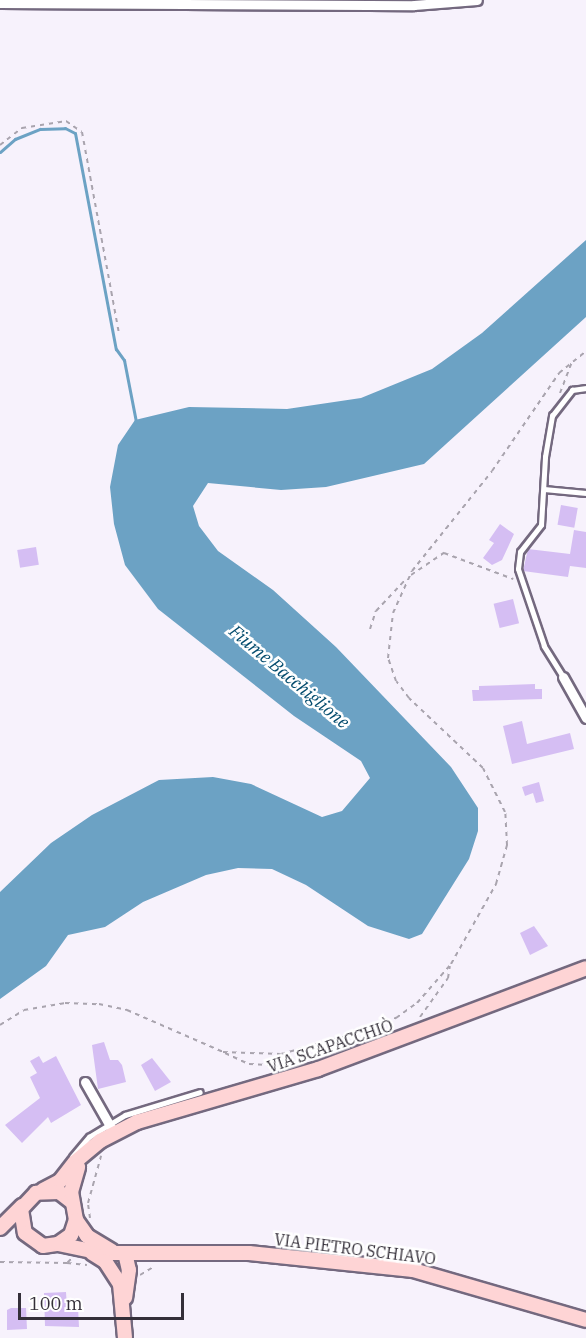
<!DOCTYPE html>
<html>
<head>
<meta charset="utf-8">
<style>
	body { margin:0 }
	#map { position:relative; width:586px; height:1338px; overflow:hidden; background:#f7f2fc; font-family:"IBM Plex Serif",serif }
	div>[style] { position:absolute }
	.water>* { inset:0; background:#6ca2c4 }
	.stream>* { height:3px; margin:-1.5px; padding:0 1.5px; transform-origin:1.5px; border-radius:1.5px; background:#6ca2c4 }
	.building>* { inset:0; background:#d5bef3; transform-origin:0 0 }
	.path>* { height:2px; margin-top:-1px; transform-origin:0; background:repeating-linear-gradient(90deg,#a9a4ae 0 4.5px,transparent 0 9px) }
	.roads { filter:drop-shadow(2px 0 #74697f) drop-shadow(-2px 0 #74697f) drop-shadow(0 2px #74697f) drop-shadow(0 -2px #74697f) }
	.lane>* { height:4.5px; margin:-2.25px; padding:0 2.25px; transform-origin:2.25px; border-radius:2.25px; background:#fff }
	.street>* { height:9px; margin:-4.5px; padding:0 4.5px; transform-origin:4.5px; border-radius:4.5px; background:#fff }
	.secondary>* { height:14px; margin:-7px; padding:0 7px; transform-origin:7px; border-radius:7px; background:#fed4d5 }
	span { translate:-50% -50%; white-space:nowrap; text-align:center; line-height:1.15; -webkit-text-stroke:5px #fff; paint-order:stroke }
	.street-label { font-size:16px; color:#342f39 }
	.water-label { font-size:18px; color:#044c6e; font-style:italic }
	.scale { position:absolute; left:18px; top:1293px; width:166px; height:27px; box-sizing:border-box; border:3px solid #342f39; border-top:0; padding-left:8px; font-size:18px; line-height:21px; white-space:nowrap; color:#342f39; -webkit-text-stroke:4px #fff; paint-order:stroke }
</style>
</head>
<body>
<div id="map">
	<div class="water">
		<div style="clip-path:polygon(586px 240px,586px 317px,424px 464px,326px 487px,281px 490px,208px 483px,193px 506px,199px 526px,218px 551px,273px 590px,336px 647px,451px 767px,478px 808px,478px 831px,469px 859px,422px 934px,409px 939px,368px 926px,306px 885px,272px 869px,238px 868px,206px 875px,143px 902px,105px 927px,68px 935px,46px 966px,0 999px,0 892px,51px 843px,92px 815px,159px 780px,213px 777px,251px 784px,322px 817px,342px 811px,370px 778px,361px 761px,294px 716px,158px 609px,125px 565px,114px 524px,110px 487px,118px 445px,135px 420px,189px 407px,287px 409px,361px 398px,432px 369px,482px 333px)"></div>
	</div>
	<div class="stream">
		<div style="left:0;top:152px;width:20px;rotate:-41deg"></div>
		<div style="left:15px;top:139px;width:27px;rotate:-22deg"></div>
		<div style="left:40px;top:129px;width:25px;rotate:-2deg"></div>
		<div style="left:65px;top:128px;width:11px;rotate:27deg"></div>
		<div style="left:75px;top:133px;width:220px;rotate:79.3deg"></div>
		<div style="left:116px;top:349px;width:14px;rotate:54deg"></div>
		<div style="left:124px;top:360px;width:63px;rotate:79deg"></div>
	</div>
	<div class="building">
		<div style="left:561px;top:505px;width:17px;height:20px;rotate:10deg"></div>
		<div style="clip-path:polygon(500px 524px,514px 534px,502px 560px,492px 565px,483px 558px,494px 543px,489px 540px)"></div>
		<div style="clip-path:polygon(574px 530px,586px 532px,586px 568px,570px 566px,568px 577px,523px 571px,528px 549px,570px 554px)"></div>
		<div style="left:36px;top:547px;width:18px;height:19px;rotate:81deg"></div>
		<div style="left:513px;top:599px;width:25px;height:20px;rotate:76deg"></div>
		<div style="clip-path:polygon(535px 684px,535px 689px,542px 689px,542px 699px,473px 701px,472px 690px,479px 690px,479px 686px)"></div>
		<div style="clip-path:polygon(522px 721px,527px 744px,570px 733px,574px 749px,512px 764px,503px 726px)"></div>
		<div style="clip-path:polygon(539px 782px,544px 801px,536px 803px,533px 793px,525px 796px,522px 787px)"></div>
		<div style="clip-path:polygon(534px 926px,548px 946px,530px 955px,520px 933px)"></div>
		<div style="clip-path:polygon(104px 1042px,110px 1060px,118px 1060px,122px 1065px,126px 1082px,98px 1089px,92px 1045px)"></div>
		<div style="clip-path:polygon(39px 1056px,43px 1063px,56px 1056px,81px 1105px,51px 1123px,48px 1117px,22px 1143px,5px 1125px,40px 1098px,30px 1077px,37px 1073px,30px 1061px)"></div>
		<div style="clip-path:polygon(152px 1058px,171px 1082px,155px 1091px,141px 1065px)"></div>
		<div style="clip-path:polygon(66px 1292px,67px 1307px,78px 1307px,79px 1327px,45px 1326px,44px 1293px)"></div>
		<div style="clip-path:polygon(11px 1308px,26px 1308px,27px 1329px,7px 1330px,7px 1310px)"></div>
	</div>
	<div class="path">
		<div style="left:0;top:145px;width:28px;rotate:-38deg"></div>
		<div style="left:22px;top:128px;width:45px;rotate:-9deg"></div>
		<div style="left:66px;top:121px;width:19px;rotate:35deg"></div>
		<div style="left:82px;top:132px;width:205px;rotate:79.6deg"></div>
		<div style="left:560px;top:393px;width:33px;rotate:-69deg"></div>
		<div style="left:411px;top:575px;width:40px;rotate:-34deg"></div>
		<div style="left:444px;top:553px;width:74px;rotate:20.6deg"></div>
		<div style="left:370px;top:629px;width:19px;rotate:-72deg"></div>
		<div style="left:376px;top:611px;width:44px;rotate:-46.8deg"></div>
		<div style="left:420px;top:1017px;width:48px;rotate:-54.3deg"></div>
		<div style="left:448px;top:978px;width:12px;rotate:-81deg"></div>
		<div style="left:0;top:1025px;width:28px;rotate:-32deg"></div>
		<div style="left:24px;top:1010px;width:42px;rotate:-9.7deg"></div>
		<div style="left:65px;top:1003px;width:34px;rotate:2deg"></div>
		<div style="left:99px;top:1004px;width:29px;rotate:12deg"></div>
		<div style="left:127px;top:1010px;width:105px;rotate:23.6deg"></div>
		<div style="left:223px;top:1052px;width:58px;rotate:2deg"></div>
		<div style="left:281px;top:1054px;width:83px;rotate:-15.4deg"></div>
		<div style="left:361px;top:1032px;width:38px;rotate:-22deg"></div>
		<div style="left:396px;top:1018px;width:26px;rotate:-36deg"></div>
		<div style="left:417px;top:1003px;width:52px;rotate:-48.9deg"></div>
		<div style="left:451px;top:964px;width:92px;rotate:-60.6deg"></div>
		<div style="left:496px;top:884px;width:41px;rotate:-74.2deg"></div>
		<div style="left:507px;top:845px;width:33px;rotate:-93deg"></div>
		<div style="left:505px;top:812px;width:49px;rotate:-116.6deg"></div>
		<div style="left:483px;top:768px;width:102px;rotate:-136.6deg"></div>
		<div style="left:409px;top:698px;width:21px;rotate:-127deg"></div>
		<div style="left:396px;top:681px;width:24px;rotate:-109deg"></div>
		<div style="left:388px;top:658px;width:45px;rotate:-83.7deg"></div>
		<div style="left:393px;top:613px;width:46px;rotate:-65.7deg"></div>
		<div style="left:412px;top:571px;width:128px;rotate:-51.3deg"></div>
		<div style="left:492px;top:471px;width:119px;rotate:-55.6deg"></div>
		<div style="left:559px;top:373px;width:35px;rotate:-39deg"></div>
		<div style="left:225px;top:1053px;width:26px;rotate:25deg"></div>
		<div style="left:249px;top:1064px;width:33px;rotate:3deg"></div>
		<div style="left:90px;top:1218px;width:15px;rotate:-98deg"></div>
		<div style="left:88px;top:1203px;width:49px;rotate:-74.5deg"></div>
		<div style="left:71px;top:1259px;width:6px;rotate:135deg"></div>
		<div style="left:67px;top:1263px;width:20px;rotate:6deg"></div>
		<div style="left:0;top:1262px;width:67px;rotate:0.9deg"></div>
		<div style="left:140px;top:1275px;width:17px;rotate:-31deg"></div>
	</div>
	<div class="roads">
		<div class="lane">
			<div style="left:544px;top:489px;width:42px;rotate:5.4deg"></div>
			<div style="left:563px;top:677px;width:36px;rotate:-122deg"></div>
			<div style="left:544px;top:646px;width:81px;rotate:-108.7deg"></div>
			<div style="left:518px;top:569px;width:17px;rotate:-83deg"></div>
			<div style="left:520px;top:552px;width:34px;rotate:-52deg"></div>
			<div style="left:541px;top:525px;width:68px;rotate:-86.6deg"></div>
			<div style="left:545px;top:457px;width:42px;rotate:-80.3deg"></div>
			<div style="left:552px;top:416px;width:33px;rotate:-52deg"></div>
			<div style="left:572px;top:390px;width:14px;rotate:-8deg"></div>
			<div style="left:72px;top:1157px;width:26px;rotate:-50deg"></div>
			<div style="left:89px;top:1137px;width:42px;rotate:-31.4deg"></div>
			<div style="left:125px;top:1115px;width:78px;rotate:-17deg"></div>
		</div>
		<div class="street">
			<div style="left:0;top:3px;width:414px;rotate:0.3deg"></div>
			<div style="left:414px;top:5px;width:63px;rotate:-4.5deg"></div>
			<div style="left:563px;top:677px;width:47px;rotate:60.7deg"></div>
			<div style="left:85px;top:1082px;width:59px;rotate:60.4deg"></div>
		</div>
		<div class="secondary">
			<div style="left:43px;top:1190px;width:19px;rotate:-28deg"></div>
			<div style="left:60px;top:1181px;width:24px;rotate:-52deg"></div>
			<div style="left:75px;top:1162px;width:33px;rotate:-40deg"></div>
			<div style="left:100px;top:1141px;width:42px;rotate:-27.2deg"></div>
			<div style="left:137px;top:1122px;width:189px;rotate:-16.3deg"></div>
			<div style="left:318px;top:1069px;width:286px;rotate:-20.6deg"></div>
			<div style="left:72px;top:1202px;width:16px;rotate:-142deg"></div>
			<div style="left:59px;top:1192px;width:23px;rotate:178deg"></div>
			<div style="left:36px;top:1193px;width:22px;rotate:133deg"></div>
			<div style="left:21px;top:1209px;width:24px;rotate:81deg"></div>
			<div style="left:25px;top:1233px;width:22px;rotate:36deg"></div>
			<div style="left:43px;top:1246px;width:15px;rotate:-8deg"></div>
			<div style="left:58px;top:1244px;width:16px;rotate:-35deg"></div>
			<div style="left:71px;top:1235px;width:16px;rotate:-72deg"></div>
			<div style="left:76px;top:1220px;width:28px;rotate:-100deg"></div>
			<div style="left:71px;top:1192px;width:26px;rotate:-74deg"></div>
			<div style="left:76px;top:1220px;width:19px;rotate:55deg"></div>
			<div style="left:87px;top:1236px;width:29px;rotate:31deg"></div>
			<div style="left:0;top:1228px;width:31px;rotate:-45deg"></div>
			<div style="left:58px;top:1244px;width:45px;rotate:11.6deg"></div>
			<div style="left:102px;top:1253px;width:147px"></div>
			<div style="left:249px;top:1253px;width:165px;rotate:5.9deg"></div>
			<div style="left:413px;top:1270px;width:180px;rotate:16.1deg"></div>
			<div style="left:92px;top:1253px;width:15px;rotate:32deg"></div>
			<div style="left:105px;top:1261px;width:27px;rotate:57deg"></div>
			<div style="left:120px;top:1284px;width:54px;rotate:84.7deg"></div>
			<div style="left:125px;top:1253px;width:17px;rotate:77deg"></div>
			<div style="left:129px;top:1270px;width:28px;rotate:98deg"></div>
		</div>
	</div>
	<div class="street-label">
		<span style="left:330px;top:1046px;rotate:-19deg">VIA SCAPACCHIÒ</span>
		<span style="left:355px;top:1249px;rotate:7deg">VIA PIETRO SCHIAVO</span>
	</div>
	<div class="water-label">
		<span style="left:289px;top:677px;rotate:40deg">Fiume Bacchiglione</span>
	</div>
	<div class="scale">100 m</div>
</div>
</body>
</html>
